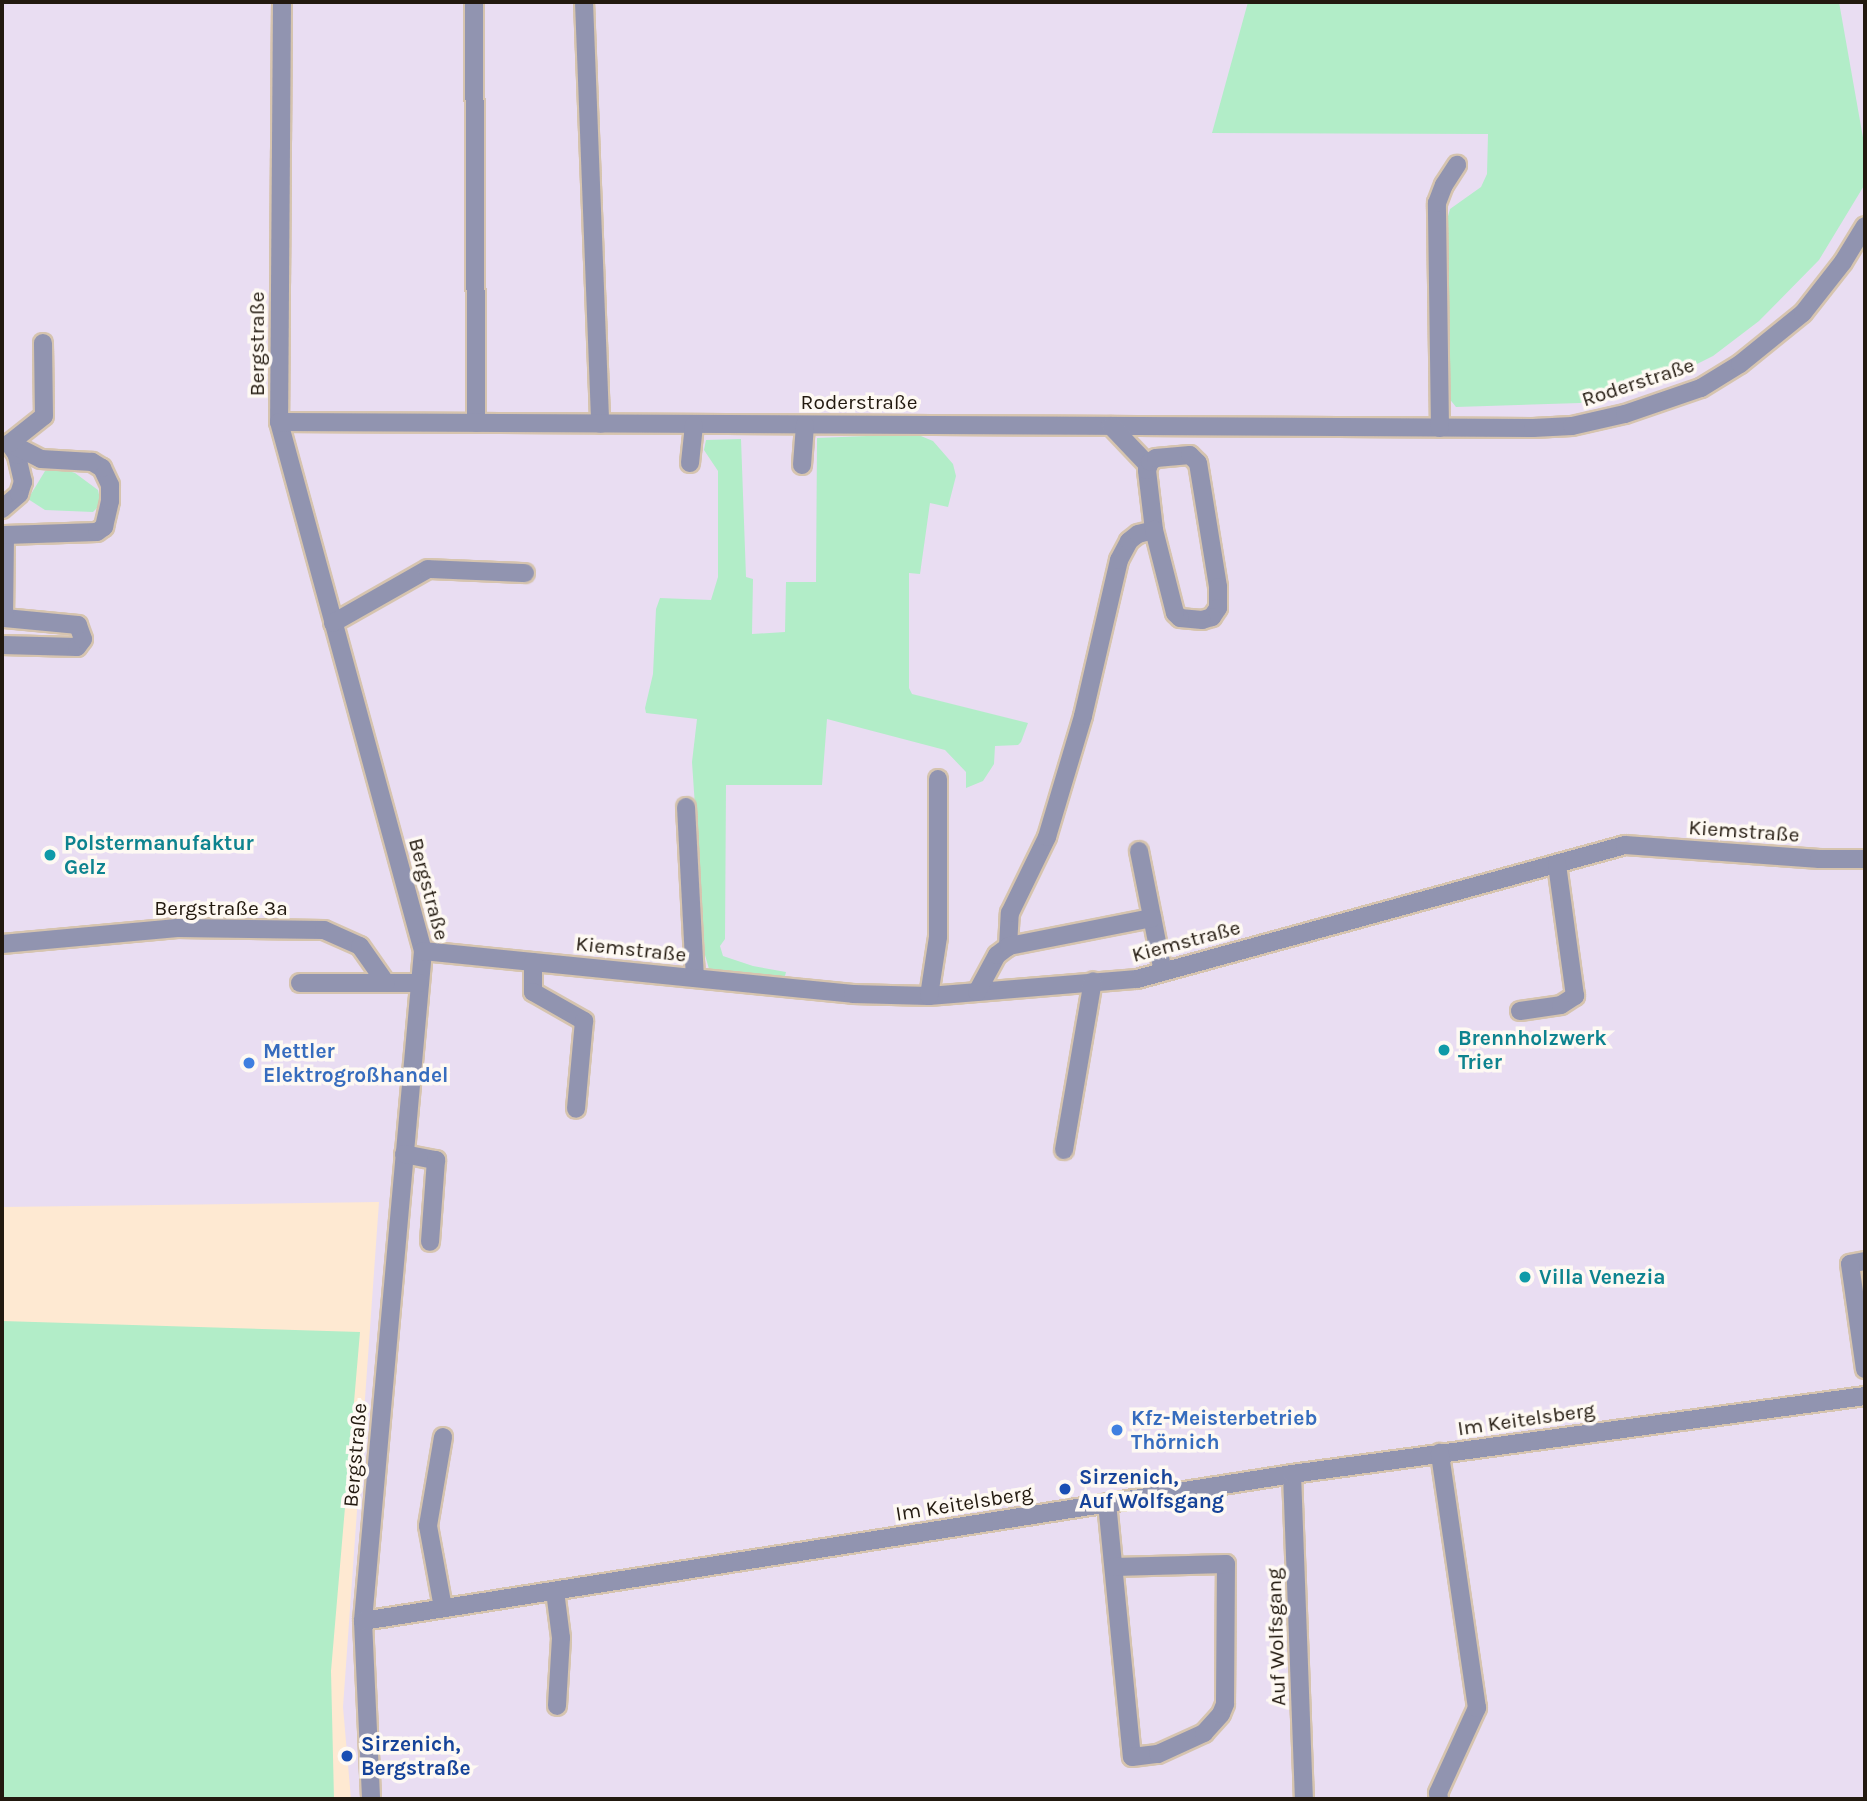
<!DOCTYPE html>
<html>
<head>
<meta charset="utf-8">
<style>
	body { margin:0 }
	#map { position:relative; width:1867px; height:1801px; overflow:hidden; background:#fee9d2; font-family:Karla,sans-serif }
	div>[style] { position:absolute }
	.commercial>* { inset:0; background:#e9ddf2 }
	.green>* { inset:0; background:#b2edc8 }
	.roads { filter:drop-shadow(2px 0 #d6c4af) drop-shadow(-2px 0 #d6c4af) drop-shadow(0 2px #d6c4af) drop-shadow(0 -2px #d6c4af) }
	.minor>* { height:18px; margin:-9px; padding:0 9px; transform-origin:9px; border-radius:9px; background:#9194b0 }
	.dots>* { width:19px; height:19px; translate:-50% -50%; box-sizing:border-box; border:4px solid #fef9f3; border-radius:50% }
	span { translate:-50% -50%; white-space:nowrap; text-align:center; line-height:1.15; -webkit-text-stroke:7px #fef9f3; paint-order:stroke }
	.street-label { font-size:21px; color:#22190f }
	.culture-label { font-size:21px; color:#0d838f; font-weight:700 }
	.left { translate:0 -50%; text-align:left }
	.shop-label { font-size:21px; color:#366cbe; font-weight:700 }
	.transit-label { font-size:21px; color:#164399; font-weight:700 }
	.frame { position:absolute; inset:0; border:4px solid #22190f; pointer-events:none }
</style>
</head>
<body>
<div id="map">
	<div class="commercial">
		<div style="clip-path:polygon(2px 2px,1865px 2px,1865px 1799px,351px 1799px,343px 1707px,379px 1202px,2px 1207px)"></div>
	</div>
	<div class="green">
		<div style="clip-path:polygon(1248px 2px,1839px 2px,1865px 149px,1865px 184px,1819px 260px,1759px 321px,1713px 356px,1671px 377px,1580px 403px,1456px 407px,1448px 397px,1447px 220px,1450px 209px,1481px 187px,1487px 174px,1488px 134px,1212px 133px)"></div>
		<div style="clip-path:polygon(916px 434px,933px 441px,953px 464px,956px 476px,948px 507px,930px 503px,920px 574px,909px 573px,909px 688px,912px 694px,1028px 723px,1021px 742px,1018px 745px,995px 746px,994px 764px,983px 781px,966px 788px,966px 772px,945px 750px,827px 719px,822px 785px,726px 785px,725px 939px,720px 946px,723px 956px,753px 966px,786px 972px,785px 976px,777px 978px,709px 969px,705px 955px,692px 762px,697px 719px,646px 713px,645px 708px,653px 674px,656px 609px,660px 598px,711px 600px,718px 577px,718px 471px,704px 450px,706px 440px,741px 439px,746px 577px,753px 579px,752px 634px,785px 632px,786px 582px,816px 582px,817px 438px)"></div>
		<div style="clip-path:polygon(60px 468px,75px 473px,98px 490px,101px 504px,93px 512px,45px 510px,28px 499px,45px 471px)"></div>
		<div style="clip-path:polygon(2px 1321px,360px 1332px,331px 1671px,334px 1799px,2px 1799px)"></div>
	</div>
	<div class="roads">
		<div class="minor">
			<div style="left:282px;top:2px;width:420px;rotate:90.4deg"></div>
			<div style="left:279px;top:422px;width:548px;rotate:74.77deg"></div>
			<div style="left:423px;top:951px;width:673px;rotate:95.12deg"></div>
			<div style="left:363px;top:1621px;width:178px;rotate:87.4deg"></div>
			<div style="left:474px;top:2px;width:421px;rotate:89.7deg"></div>
			<div style="left:584px;top:2px;width:422px;rotate:87.8deg"></div>
			<div style="left:279px;top:422px;width:1254px;rotate:0.27deg"></div>
			<div style="left:1533px;top:428px;width:39px;rotate:-3deg"></div>
			<div style="left:1572px;top:426px;width:54px;rotate:-12.8deg"></div>
			<div style="left:1625px;top:414px;width:80px;rotate:-18.9deg"></div>
			<div style="left:1701px;top:388px;width:46px;rotate:-31.6deg"></div>
			<div style="left:1740px;top:364px;width:81px;rotate:-39deg"></div>
			<div style="left:1803px;top:313px;width:65px;rotate:-51.9deg"></div>
			<div style="left:1843px;top:262px;width:42px;rotate:-58.6deg"></div>
			<div style="left:1111px;top:426px;width:54px;rotate:46.5deg"></div>
			<div style="left:1440px;top:428px;width:225px;rotate:-90.8deg"></div>
			<div style="left:1437px;top:203px;width:19px;rotate:-69deg"></div>
			<div style="left:1444px;top:185px;width:24px;rotate:-57deg"></div>
			<div style="left:690px;top:463px;width:38px;rotate:-84deg"></div>
			<div style="left:802px;top:465px;width:40px;rotate:-85.7deg"></div>
			<div style="left:2px;top:509px;width:23px;rotate:-41deg"></div>
			<div style="left:19px;top:494px;width:13px;rotate:-72deg"></div>
			<div style="left:23px;top:482px;width:28px;rotate:-103deg"></div>
			<div style="left:17px;top:455px;width:14px;rotate:-124deg"></div>
			<div style="left:333px;top:623px;width:109px;rotate:-29.6deg"></div>
			<div style="left:428px;top:569px;width:97px;rotate:2.4deg"></div>
			<div style="left:2px;top:645px;width:75px;rotate:1.5deg"></div>
			<div style="left:77px;top:647px;width:10px;rotate:-53deg"></div>
			<div style="left:83px;top:639px;width:15px;rotate:-110deg"></div>
			<div style="left:78px;top:625px;width:74px;rotate:-174.6deg"></div>
			<div style="left:4px;top:618px;width:83px;rotate:-89.3deg"></div>
			<div style="left:5px;top:535px;width:92px;rotate:-1.9deg"></div>
			<div style="left:97px;top:532px;width:9px;rotate:-36deg"></div>
			<div style="left:104px;top:527px;width:27px;rotate:-77deg"></div>
			<div style="left:110px;top:501px;width:16px;rotate:-90deg"></div>
			<div style="left:110px;top:485px;width:19px;rotate:-115deg"></div>
			<div style="left:102px;top:468px;width:12px;rotate:-149deg"></div>
			<div style="left:92px;top:462px;width:51px;rotate:-176.6deg"></div>
			<div style="left:41px;top:459px;width:35px;rotate:-153deg"></div>
			<div style="left:10px;top:443px;width:43px;rotate:-38.5deg"></div>
			<div style="left:44px;top:416px;width:73px;rotate:-90.8deg"></div>
			<div style="left:686px;top:807px;width:171px;rotate:87deg"></div>
			<div style="left:1139px;top:851px;width:123px;rotate:78.8deg"></div>
			<div style="left:2px;top:944px;width:176px;rotate:-5.2deg"></div>
			<div style="left:177px;top:928px;width:147px;rotate:0.8deg"></div>
			<div style="left:324px;top:930px;width:39px;rotate:24deg"></div>
			<div style="left:360px;top:946px;width:45px;rotate:54.9deg"></div>
			<div style="left:386px;top:983px;width:34px"></div>
			<div style="left:1008px;top:947px;width:34px;rotate:-87deg"></div>
			<div style="left:1010px;top:913px;width:85px;rotate:-64deg"></div>
			<div style="left:1047px;top:837px;width:126px;rotate:-73.4deg"></div>
			<div style="left:1083px;top:716px;width:160px;rotate:-77deg"></div>
			<div style="left:1119px;top:560px;width:21px;rotate:-62deg"></div>
			<div style="left:1129px;top:541px;width:11px;rotate:-38deg"></div>
			<div style="left:1138px;top:534px;width:16px;rotate:-14deg"></div>
			<div style="left:1154px;top:530px;width:60px;rotate:-96.7deg"></div>
			<div style="left:1147px;top:470px;width:9px;rotate:-69deg"></div>
			<div style="left:1150px;top:462px;width:7px;rotate:-34deg"></div>
			<div style="left:1156px;top:458px;width:34px;rotate:-5deg"></div>
			<div style="left:1190px;top:455px;width:11px;rotate:45deg"></div>
			<div style="left:1198px;top:463px;width:126px;rotate:80.8deg"></div>
			<div style="left:1218px;top:587px;width:21px;rotate:90deg"></div>
			<div style="left:1218px;top:608px;width:11px;rotate:124deg"></div>
			<div style="left:1212px;top:617px;width:10px;rotate:163deg"></div>
			<div style="left:1202px;top:620px;width:22px;rotate:-175deg"></div>
			<div style="left:1180px;top:618px;width:7px;rotate:-135deg"></div>
			<div style="left:1175px;top:613px;width:86px;rotate:-104.2deg"></div>
			<div style="left:423px;top:951px;width:432px;rotate:5.7deg"></div>
			<div style="left:853px;top:994px;width:76px;rotate:1.5deg"></div>
			<div style="left:929px;top:996px;width:209px;rotate:-4.7deg"></div>
			<div style="left:1137px;top:979px;width:506px;rotate:-15.35deg"></div>
			<div style="left:1625px;top:845px;width:195px;rotate:4.1deg"></div>
			<div style="left:1819px;top:859px;width:46px"></div>
			<div style="left:533px;top:962px;width:30px;rotate:90deg"></div>
			<div style="left:533px;top:992px;width:59px;rotate:29.6deg"></div>
			<div style="left:584px;top:1021px;width:88px;rotate:95.2deg"></div>
			<div style="left:300px;top:983px;width:86px"></div>
			<div style="left:977px;top:992px;width:42px;rotate:-61.6deg"></div>
			<div style="left:997px;top:955px;width:15px;rotate:-37deg"></div>
			<div style="left:1009px;top:946px;width:146px;rotate:-11.1deg"></div>
			<div style="left:929px;top:996px;width:60px;rotate:-81.3deg"></div>
			<div style="left:938px;top:937px;width:158px;rotate:-90deg"></div>
			<div style="left:1520px;top:1011px;width:41px;rotate:-8.3deg"></div>
			<div style="left:1561px;top:1005px;width:17px;rotate:-33deg"></div>
			<div style="left:1575px;top:996px;width:133px;rotate:-97.8deg"></div>
			<div style="left:1064px;top:1150px;width:171px;rotate:-80.3deg"></div>
			<div style="left:404px;top:1154px;width:33px;rotate:11deg"></div>
			<div style="left:436px;top:1160px;width:82px;rotate:94.2deg"></div>
			<div style="left:1865px;top:1261px;width:15px;rotate:169deg"></div>
			<div style="left:1850px;top:1264px;width:106px;rotate:81.9deg"></div>
			<div style="left:443px;top:1437px;width:90px;rotate:99.6deg"></div>
			<div style="left:428px;top:1526px;width:83px;rotate:79.6deg"></div>
			<div style="left:1292px;top:1474px;width:325px;rotate:87.9deg"></div>
			<div style="left:1107px;top:1503px;width:255px;rotate:84.4deg"></div>
			<div style="left:1132px;top:1757px;width:26px;rotate:-7deg"></div>
			<div style="left:1158px;top:1754px;width:51px;rotate:-24.5deg"></div>
			<div style="left:1204px;top:1733px;width:25px;rotate:-48deg"></div>
			<div style="left:1221px;top:1714px;width:11px;rotate:-68deg"></div>
			<div style="left:1225px;top:1704px;width:140px;rotate:-89.6deg"></div>
			<div style="left:1226px;top:1564px;width:112px;rotate:178.5deg"></div>
			<div style="left:555px;top:1591px;width:47px;rotate:82.7deg"></div>
			<div style="left:561px;top:1638px;width:68px;rotate:93.4deg"></div>
			<div style="left:363px;top:1621px;width:941px;rotate:-8.99deg"></div>
			<div style="left:1292px;top:1474px;width:578px;rotate:-7.75deg"></div>
			<div style="left:1439px;top:1799px;width:6px;rotate:-99deg"></div>
			<div style="left:1438px;top:1793px;width:94px;rotate:-65.4deg"></div>
			<div style="left:1477px;top:1708px;width:258px;rotate:-98.3deg"></div>
		</div>
	</div>
	<div class="dots">
		<div style="left:50px;top:855px;background:#0f9aa8"></div>
		<div style="left:1444px;top:1050px;background:#0f9aa8"></div>
		<div style="left:249px;top:1063px;background:#3f7fe0"></div>
		<div style="left:1525px;top:1277px;background:#0f9aa8"></div>
		<div style="left:1117px;top:1430px;background:#3f7fe0"></div>
		<div style="left:1065px;top:1489px;background:#1a4fb4"></div>
		<div style="left:347px;top:1756px;background:#1a4fb4"></div>
	</div>
	<div class="street-label">
		<span style="left:257px;top:344px;rotate:-90deg">Bergstraße</span>
		<span style="left:1638px;top:382px;rotate:-18deg">Roderstraße</span>
		<span style="left:859px;top:402px">Roderstraße</span>
		<span style="left:1744px;top:831px;rotate:4deg">Kiemstraße</span>
		<span style="left:429px;top:889px;rotate:75deg">Bergstraße</span>
		<span style="left:221px;top:908px">Bergstraße 3a</span>
		<span style="left:1186px;top:941px;rotate:-15deg">Kiemstraße</span>
		<span style="left:631px;top:949px;rotate:6deg">Kiemstraße</span>
		<span style="left:1526px;top:1419px;rotate:-8deg">Im Keitelsberg</span>
		<span style="left:355px;top:1455px;rotate:-85deg">Bergstraße</span>
		<span style="left:964px;top:1503px;rotate:-9deg">Im Keitelsberg</span>
		<span style="left:1276px;top:1637px;rotate:-92deg">Auf Wolfsgang</span>
	</div>
	<div class="culture-label">
		<span class="left" style="left:64px;top:855px">Polstermanufaktur<br>Gelz</span>
		<span class="left" style="left:1458px;top:1050px">Brennholzwerk<br>Trier</span>
		<span class="left" style="left:1539px;top:1277px">Villa Venezia</span>
	</div>
	<div class="shop-label">
		<span class="left" style="left:263px;top:1063px">Mettler<br>Elektrogroßhandel</span>
		<span class="left" style="left:1131px;top:1430px">Kfz-Meisterbetrieb<br>Thörnich</span>
	</div>
	<div class="transit-label">
		<span class="left" style="left:1079px;top:1489px">Sirzenich,<br>Auf Wolfsgang</span>
		<span class="left" style="left:361px;top:1756px">Sirzenich,<br>Bergstraße</span>
	</div>
	<div class="frame"></div>
</div>
</body>
</html>
